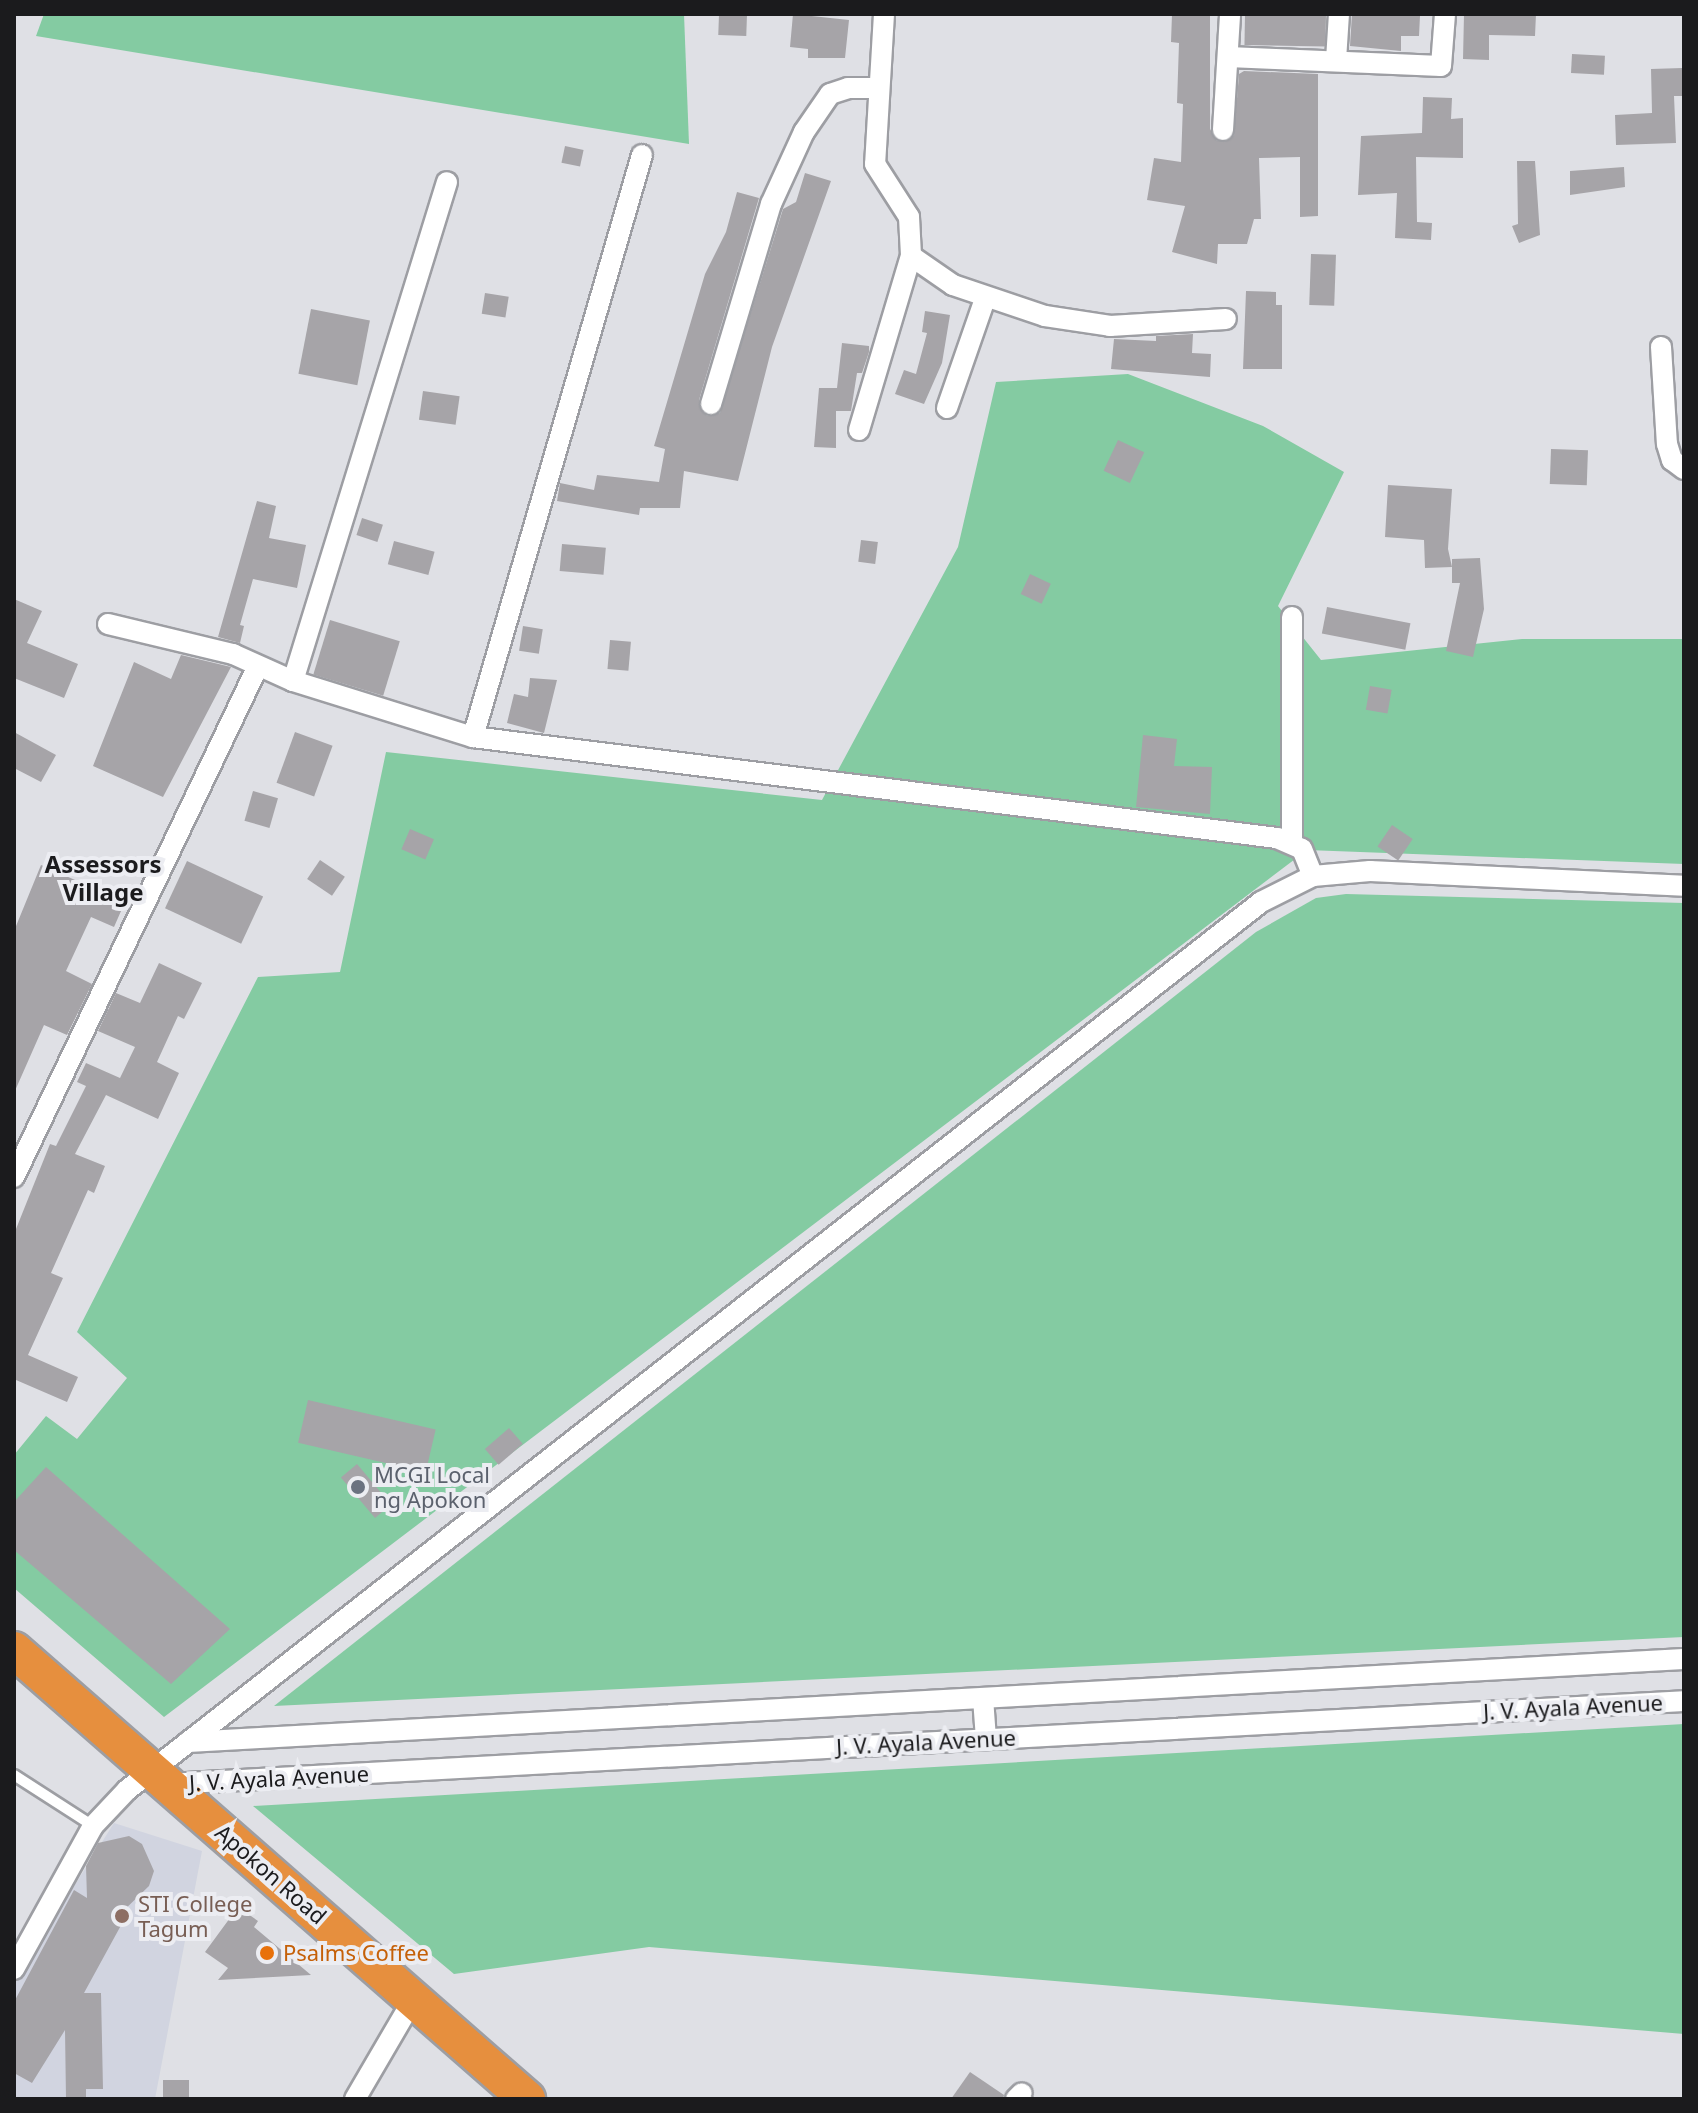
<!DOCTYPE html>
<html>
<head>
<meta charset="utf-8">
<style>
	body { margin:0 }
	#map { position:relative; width:1698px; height:2113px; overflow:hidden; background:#dfe0e5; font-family:"Noto Sans",sans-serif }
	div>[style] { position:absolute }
	.built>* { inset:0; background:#d1d4e0 }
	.green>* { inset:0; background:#84cba2 }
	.building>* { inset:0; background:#a6a4a8; transform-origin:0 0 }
	.roads { filter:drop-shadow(2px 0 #9d9ea3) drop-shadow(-2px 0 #9d9ea3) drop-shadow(0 2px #9d9ea3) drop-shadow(0 -2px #9d9ea3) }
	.lane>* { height:10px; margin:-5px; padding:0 5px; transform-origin:5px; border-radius:5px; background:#fff }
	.street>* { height:20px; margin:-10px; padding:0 10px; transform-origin:10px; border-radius:10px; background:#fff }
	.highway>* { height:36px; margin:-18px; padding:0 18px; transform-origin:18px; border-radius:18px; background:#e68f3e }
	.dots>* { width:22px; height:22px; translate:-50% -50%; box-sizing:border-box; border:4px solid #ecedf2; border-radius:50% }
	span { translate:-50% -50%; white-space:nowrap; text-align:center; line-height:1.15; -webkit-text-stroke:8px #ecedf2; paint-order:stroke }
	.worship-label { font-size:22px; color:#5b616d }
	.left { translate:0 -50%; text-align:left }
	.street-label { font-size:22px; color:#1b1b1d }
	.education-label { font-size:22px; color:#785e54 }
	.food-label { font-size:22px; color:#c56008 }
	.neighbourhood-label { font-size:24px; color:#1b1b1d; font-weight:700 }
	.frame { position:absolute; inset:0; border:16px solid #1b1b1d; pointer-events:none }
</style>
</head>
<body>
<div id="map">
	<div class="built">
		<div style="clip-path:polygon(114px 1823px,202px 1851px,155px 2099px,14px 2099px,14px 1981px)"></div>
	</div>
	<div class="green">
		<div style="clip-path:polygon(44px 14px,684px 14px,689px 144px,36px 36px)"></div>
		<div style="clip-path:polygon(1128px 374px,1263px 426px,1344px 472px,1278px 606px,1321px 660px,1522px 639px,1684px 639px,1684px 864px,1307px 850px,164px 1717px,14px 1588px,14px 1455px,46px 1416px,77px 1439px,127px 1378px,77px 1332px,258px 977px,340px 972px,386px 752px,822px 800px,958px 547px,996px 382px)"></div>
		<div style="clip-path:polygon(1346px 894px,1684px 903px,1684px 1637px,274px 1706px,1256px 932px,1316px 898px)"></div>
		<div style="clip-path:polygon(1684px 1724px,1684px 2034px,649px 1947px,454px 1974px,253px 1806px)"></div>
	</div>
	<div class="building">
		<div style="left:719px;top:14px;width:28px;height:21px;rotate:2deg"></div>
		<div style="clip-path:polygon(793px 14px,849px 20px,845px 58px,808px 58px,808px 49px,790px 47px)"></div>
		<div style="clip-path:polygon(1172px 14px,1210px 14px,1210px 129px,1217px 141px,1234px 136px,1239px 74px,1244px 71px,1318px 74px,1318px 216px,1300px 217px,1300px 157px,1259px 158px,1261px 219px,1254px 219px,1247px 244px,1218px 244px,1217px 264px,1172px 252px,1185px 206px,1147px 200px,1154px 158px,1181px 162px,1183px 104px,1177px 103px,1179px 43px,1171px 42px)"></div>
		<div style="left:1245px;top:14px;width:81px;height:31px;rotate:1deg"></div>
		<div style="clip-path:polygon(1352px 14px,1420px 16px,1419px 36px,1401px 36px,1401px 51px,1350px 46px)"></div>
		<div style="clip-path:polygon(1464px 14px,1536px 14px,1535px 36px,1489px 35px,1489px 60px,1463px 59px)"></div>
		<div style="left:1572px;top:54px;width:33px;height:19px;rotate:3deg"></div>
		<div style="clip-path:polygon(1682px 68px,1682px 96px,1674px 96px,1676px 143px,1616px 145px,1615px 115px,1652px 113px,1651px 69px)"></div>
		<div style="clip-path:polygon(1423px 97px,1452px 98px,1451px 119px,1463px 118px,1463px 158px,1416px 157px,1417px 222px,1432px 223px,1431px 240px,1395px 238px,1397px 193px,1358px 195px,1361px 136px,1422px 133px)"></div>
		<div style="left:565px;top:146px;width:19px;height:17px;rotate:12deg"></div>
		<div style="clip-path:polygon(1517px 161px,1535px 161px,1540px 235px,1519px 243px,1512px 226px,1518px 224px)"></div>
		<div style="clip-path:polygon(1624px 167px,1625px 187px,1570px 195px,1570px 171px)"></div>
		<div style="clip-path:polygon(805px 173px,831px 181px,772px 347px,738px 481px,684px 471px,680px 508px,640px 508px,639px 515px,557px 501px,560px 483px,594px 490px,597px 475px,659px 482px,665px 449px,654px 446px,705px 274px,726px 232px,737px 192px,759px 198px,699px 400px,707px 416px,720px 413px,783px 209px,796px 202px)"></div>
		<div style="left:1311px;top:254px;width:25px;height:51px;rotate:2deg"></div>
		<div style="clip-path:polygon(1246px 291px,1276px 292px,1276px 305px,1282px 305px,1282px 369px,1243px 369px)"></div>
		<div style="left:485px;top:293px;width:24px;height:21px;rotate:9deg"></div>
		<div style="left:311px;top:309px;width:60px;height:66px;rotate:11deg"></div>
		<div style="clip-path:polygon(925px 311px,950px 315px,942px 363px,924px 404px,895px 394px,904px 370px,916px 374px,927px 333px,922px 332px)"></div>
		<div style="clip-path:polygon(1193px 334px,1192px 353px,1211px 354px,1210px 377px,1111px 369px,1114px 339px,1156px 341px,1156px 336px)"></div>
		<div style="clip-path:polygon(842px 343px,869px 346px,869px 352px,862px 373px,857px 373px,851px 411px,836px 411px,836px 448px,814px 447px,819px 388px,837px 388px)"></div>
		<div style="left:423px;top:391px;width:37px;height:29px;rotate:8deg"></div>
		<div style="left:1118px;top:440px;width:29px;height:34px;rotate:25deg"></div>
		<div style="left:1551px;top:449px;width:37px;height:35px;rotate:2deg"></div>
		<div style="clip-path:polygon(1388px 485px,1452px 489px,1448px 549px,1452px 567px,1425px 568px,1424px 540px,1385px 537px)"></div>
		<div style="clip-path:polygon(257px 501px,276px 506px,269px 538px,306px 545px,297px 588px,253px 579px,240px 625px,244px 626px,240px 643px,218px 637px)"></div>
		<div style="left:362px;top:518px;width:22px;height:18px;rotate:18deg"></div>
		<div style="left:861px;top:540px;width:17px;height:22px;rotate:7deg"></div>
		<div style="left:394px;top:541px;width:42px;height:24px;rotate:15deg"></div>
		<div style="left:562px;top:544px;width:44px;height:27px;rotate:5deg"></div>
		<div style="clip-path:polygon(1480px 558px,1484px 609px,1473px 657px,1446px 651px,1460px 583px,1452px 583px,1452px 559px)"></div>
		<div style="left:1030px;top:574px;width:23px;height:22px;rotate:25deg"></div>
		<div style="clip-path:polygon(14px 599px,42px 611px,27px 643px,78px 664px,64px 698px,14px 678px)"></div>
		<div style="left:1327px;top:607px;width:85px;height:27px;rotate:11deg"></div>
		<div style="left:330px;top:620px;width:73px;height:57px;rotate:17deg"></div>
		<div style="left:523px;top:626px;width:20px;height:25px;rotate:9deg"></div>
		<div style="left:610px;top:640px;width:21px;height:29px;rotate:5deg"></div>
		<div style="clip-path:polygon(181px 655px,231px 667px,163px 797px,93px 766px,134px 662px,171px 679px)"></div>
		<div style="clip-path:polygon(530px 678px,557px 680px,544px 733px,507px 723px,514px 694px,528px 697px)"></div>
		<div style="left:1370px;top:686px;width:22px;height:24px;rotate:10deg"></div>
		<div style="clip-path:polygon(14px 732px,56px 755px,41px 782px,14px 768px)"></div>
		<div style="left:295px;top:732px;width:40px;height:54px;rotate:20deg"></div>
		<div style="clip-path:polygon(1143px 735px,1177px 739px,1174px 766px,1212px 767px,1210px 814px,1136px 807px)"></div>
		<div style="left:253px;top:791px;width:26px;height:31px;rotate:16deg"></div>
		<div style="left:1392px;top:825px;width:25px;height:26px;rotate:34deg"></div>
		<div style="left:410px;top:829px;width:26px;height:22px;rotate:23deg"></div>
		<div style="left:320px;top:860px;width:30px;height:23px;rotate:34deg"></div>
		<div style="left:187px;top:861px;width:84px;height:52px;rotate:25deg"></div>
		<div style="clip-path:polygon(41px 865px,125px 902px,114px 927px,91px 917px,66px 971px,92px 984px,67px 1035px,44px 1025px,14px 1093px,14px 931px)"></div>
		<div style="clip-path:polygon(159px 963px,202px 983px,184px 1019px,178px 1016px,157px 1062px,179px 1073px,158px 1119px,106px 1095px,75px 1154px,105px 1166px,94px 1193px,88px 1190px,51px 1273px,63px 1278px,28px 1355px,78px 1377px,67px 1402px,16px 1380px,14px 1385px,14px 1234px,50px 1144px,56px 1146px,86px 1086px,77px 1082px,86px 1063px,120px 1078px,135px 1047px,98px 1031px,116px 993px,140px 1003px)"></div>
		<div style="left:308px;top:1400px;width:131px;height:44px;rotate:13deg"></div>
		<div style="left:509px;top:1428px;width:21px;height:32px;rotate:49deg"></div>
		<div style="left:357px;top:1464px;width:53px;height:21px;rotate:50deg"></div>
		<div style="clip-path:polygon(46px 1467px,230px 1629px,171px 1684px,14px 1550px,14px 1502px)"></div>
		<div style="clip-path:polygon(129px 1836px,142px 1844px,154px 1871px,149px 1886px,119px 1915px,125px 1918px,84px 1993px,101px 1993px,103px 2089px,86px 2089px,86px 2099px,66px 2099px,65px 2030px,32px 2083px,14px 2073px,14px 2002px,74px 1890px,87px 1898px,86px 1866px,98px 1843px)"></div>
		<div style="clip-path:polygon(238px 1907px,258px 1921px,254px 1927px,311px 1975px,218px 1980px,228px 1968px,205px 1952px)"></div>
		<div style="clip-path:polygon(970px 2072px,1004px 2095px,1003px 2099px,951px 2099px)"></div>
		<div style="left:189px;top:2080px;width:19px;height:26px;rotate:90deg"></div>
	</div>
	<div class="roads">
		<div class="lane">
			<div style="left:14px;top:1775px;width:94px;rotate:32.8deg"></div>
		</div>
		<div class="street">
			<div style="left:884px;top:14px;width:150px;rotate:93.4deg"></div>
			<div style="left:875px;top:164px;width:63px;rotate:57.3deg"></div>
			<div style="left:909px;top:217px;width:39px;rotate:87deg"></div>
			<div style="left:911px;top:256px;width:51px;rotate:34.6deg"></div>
			<div style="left:953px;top:285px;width:97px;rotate:18.6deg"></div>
			<div style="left:1045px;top:316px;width:66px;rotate:8.7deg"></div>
			<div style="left:1110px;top:326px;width:116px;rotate:-3.5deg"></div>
			<div style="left:1228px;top:57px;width:213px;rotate:2.4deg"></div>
			<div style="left:1441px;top:66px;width:52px;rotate:-85.6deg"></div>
			<div style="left:1336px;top:60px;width:46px;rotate:-86.3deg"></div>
			<div style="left:1223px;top:130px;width:116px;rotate:-86.5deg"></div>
			<div style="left:1661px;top:347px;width:97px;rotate:86.5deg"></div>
			<div style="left:1667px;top:444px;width:17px;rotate:73deg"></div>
			<div style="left:1672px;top:460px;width:15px;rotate:37deg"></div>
			<div style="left:711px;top:404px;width:209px;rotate:-73.3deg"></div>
			<div style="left:771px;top:204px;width:79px;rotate:-65.4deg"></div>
			<div style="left:804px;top:132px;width:46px;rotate:-55.6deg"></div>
			<div style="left:830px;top:94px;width:19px;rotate:-18deg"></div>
			<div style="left:848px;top:88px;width:31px"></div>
			<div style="left:947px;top:408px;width:115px;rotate:-70.8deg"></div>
			<div style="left:859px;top:430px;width:182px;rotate:-73.4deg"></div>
			<div style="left:1292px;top:617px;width:225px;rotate:90deg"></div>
			<div style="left:108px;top:624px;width:129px;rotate:13.5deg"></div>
			<div style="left:233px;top:654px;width:66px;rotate:24.2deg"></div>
			<div style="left:293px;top:681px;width:189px;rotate:17.3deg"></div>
			<div style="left:473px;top:737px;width:810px;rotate:7.16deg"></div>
			<div style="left:1277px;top:838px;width:27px;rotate:24deg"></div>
			<div style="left:1302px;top:849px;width:29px;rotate:68deg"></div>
			<div style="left:293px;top:681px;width:522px;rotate:-72.85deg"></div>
			<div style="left:473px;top:737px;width:606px;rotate:-73.81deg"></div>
			<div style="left:14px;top:1177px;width:566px;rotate:-64.48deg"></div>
			<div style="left:983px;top:1698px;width:41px;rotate:85.8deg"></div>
			<div style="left:188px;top:1742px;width:1498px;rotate:-3.18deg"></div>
			<div style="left:168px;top:1784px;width:1518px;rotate:-3.13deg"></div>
			<div style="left:14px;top:1969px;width:163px;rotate:-61.1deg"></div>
			<div style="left:93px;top:1826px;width:50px;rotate:-46.6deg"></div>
			<div style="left:127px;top:1790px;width:1440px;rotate:-38.06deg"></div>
			<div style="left:1261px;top:902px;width:58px;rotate:-26.6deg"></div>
			<div style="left:1313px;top:876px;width:57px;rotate:-5deg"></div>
			<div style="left:1370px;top:871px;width:314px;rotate:2.7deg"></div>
			<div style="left:355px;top:2099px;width:117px;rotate:-59.7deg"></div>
			<div style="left:1016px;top:2099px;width:8px;rotate:-45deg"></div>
		</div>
		<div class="highway">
			<div style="left:14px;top:1650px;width:682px;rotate:41.19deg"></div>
		</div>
	</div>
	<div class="dots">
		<div style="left:358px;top:1487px;background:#6b7280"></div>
		<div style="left:122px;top:1916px;background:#8d6e63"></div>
		<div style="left:267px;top:1953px;background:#e8710a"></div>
	</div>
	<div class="worship-label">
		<span class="left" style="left:374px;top:1487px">MCGI Local<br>ng Apokon</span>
	</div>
	<div class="street-label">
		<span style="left:1573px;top:1707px;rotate:-3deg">J. V. Ayala Avenue</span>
		<span style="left:926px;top:1742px;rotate:-3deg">J. V. Ayala Avenue</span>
		<span style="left:279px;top:1778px;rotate:-3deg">J. V. Ayala Avenue</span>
		<span style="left:271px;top:1874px;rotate:41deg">Apokon Road</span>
	</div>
	<div class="education-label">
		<span class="left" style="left:138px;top:1916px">STI College<br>Tagum</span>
	</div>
	<div class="food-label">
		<span class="left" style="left:283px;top:1953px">Psalms Coffee</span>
	</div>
	<div class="neighbourhood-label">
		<span style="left:103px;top:878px">Assessors<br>Village</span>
	</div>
	<div class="frame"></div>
</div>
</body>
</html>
